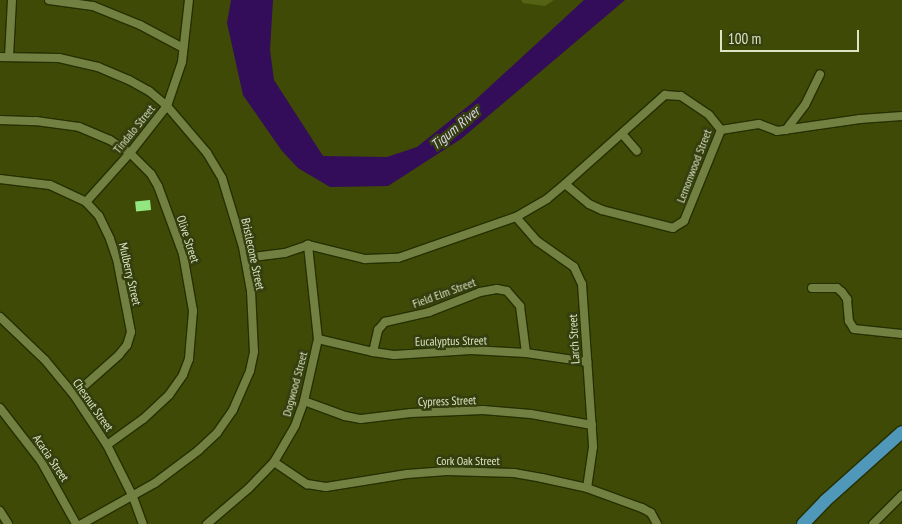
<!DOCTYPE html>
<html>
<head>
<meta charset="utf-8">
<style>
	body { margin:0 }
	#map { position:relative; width:902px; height:524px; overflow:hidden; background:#3e4a05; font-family:"PT Sans Narrow",sans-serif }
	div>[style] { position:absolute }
	.green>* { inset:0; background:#546314 }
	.water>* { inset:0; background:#330d5a }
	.building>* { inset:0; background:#93e781; transform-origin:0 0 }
	.roads { filter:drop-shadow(1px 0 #262f00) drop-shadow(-1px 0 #262f00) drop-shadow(0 1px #262f00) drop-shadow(0 -1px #262f00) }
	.minor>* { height:8px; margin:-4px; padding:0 4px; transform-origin:4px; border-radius:4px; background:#728042 }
	.trunk>* { height:12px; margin:-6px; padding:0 6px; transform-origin:6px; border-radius:6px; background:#5098b9 }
	span { translate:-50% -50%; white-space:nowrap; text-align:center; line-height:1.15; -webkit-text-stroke:5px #353e0e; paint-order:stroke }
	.street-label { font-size:12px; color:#dbe4c3 }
	.water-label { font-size:14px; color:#ded6f1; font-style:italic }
	.scale { position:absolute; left:720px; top:30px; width:139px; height:22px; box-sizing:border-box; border:2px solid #dbe4c3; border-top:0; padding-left:6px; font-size:15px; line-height:18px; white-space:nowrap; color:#dbe4c3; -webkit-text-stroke:4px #353e0e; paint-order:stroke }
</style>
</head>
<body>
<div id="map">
	<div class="green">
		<div style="clip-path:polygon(521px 0,554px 0,545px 6px,523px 3px)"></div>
	</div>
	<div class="water">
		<div style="clip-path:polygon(231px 0,273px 0,270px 50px,274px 80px,323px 156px,387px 157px,417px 147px,472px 103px,584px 0,625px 0,461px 139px,388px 186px,330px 187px,298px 168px,282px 151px,243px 95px,227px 23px)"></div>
	</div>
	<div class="building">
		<div style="left:150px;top:200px;width:10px;height:15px;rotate:84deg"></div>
	</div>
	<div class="roads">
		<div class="minor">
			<div style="left:49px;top:0;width:44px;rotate:7.8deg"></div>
			<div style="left:93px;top:6px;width:51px;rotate:22deg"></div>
			<div style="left:140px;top:25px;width:49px;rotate:28.1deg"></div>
			<div style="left:0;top:57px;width:59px;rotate:1deg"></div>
			<div style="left:59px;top:58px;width:40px;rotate:13deg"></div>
			<div style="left:98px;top:67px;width:34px;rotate:23deg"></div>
			<div style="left:129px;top:80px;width:23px;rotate:29deg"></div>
			<div style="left:149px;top:91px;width:23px;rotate:40deg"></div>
			<div style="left:167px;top:106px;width:62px;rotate:49.6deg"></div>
			<div style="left:207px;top:153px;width:29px;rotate:59deg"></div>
			<div style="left:222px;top:178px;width:72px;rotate:73.1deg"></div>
			<div style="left:243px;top:247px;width:45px;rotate:79.7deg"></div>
			<div style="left:251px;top:291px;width:61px;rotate:87.2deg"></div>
			<div style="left:254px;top:352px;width:19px;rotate:102deg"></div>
			<div style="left:250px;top:371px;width:43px;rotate:113.6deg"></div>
			<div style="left:233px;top:410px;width:28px;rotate:125deg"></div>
			<div style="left:217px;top:433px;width:25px;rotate:137deg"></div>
			<div style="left:199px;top:450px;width:55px;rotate:143.1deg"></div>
			<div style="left:155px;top:483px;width:84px;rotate:150.7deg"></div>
			<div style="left:9px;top:57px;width:57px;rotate:-87deg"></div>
			<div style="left:0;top:120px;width:36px;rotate:2deg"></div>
			<div style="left:36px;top:121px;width:43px;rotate:7.9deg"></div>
			<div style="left:79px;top:127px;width:34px;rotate:23deg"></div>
			<div style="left:110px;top:140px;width:24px;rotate:33deg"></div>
			<div style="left:130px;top:153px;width:30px;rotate:45deg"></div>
			<div style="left:151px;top:174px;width:14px;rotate:60deg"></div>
			<div style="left:158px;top:186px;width:72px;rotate:69.8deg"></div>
			<div style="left:183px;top:254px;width:58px;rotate:80deg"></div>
			<div style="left:193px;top:311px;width:48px;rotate:94.8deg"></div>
			<div style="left:189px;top:359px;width:17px;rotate:111deg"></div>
			<div style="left:183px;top:375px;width:24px;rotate:125deg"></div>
			<div style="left:169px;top:395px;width:35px;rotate:137deg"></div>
			<div style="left:143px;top:419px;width:44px;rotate:144.2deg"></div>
			<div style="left:721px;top:130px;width:38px;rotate:-9deg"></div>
			<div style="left:759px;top:124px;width:19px;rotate:21deg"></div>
			<div style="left:777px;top:131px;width:84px;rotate:-8.2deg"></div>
			<div style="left:860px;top:119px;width:42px;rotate:-4.1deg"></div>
			<div style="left:786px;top:130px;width:31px;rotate:-53deg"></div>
			<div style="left:805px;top:105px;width:34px;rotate:-64deg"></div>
			<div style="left:623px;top:135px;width:21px;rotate:49deg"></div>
			<div style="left:0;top:179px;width:50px;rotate:6.8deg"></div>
			<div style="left:50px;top:185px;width:40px;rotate:25deg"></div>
			<div style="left:86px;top:202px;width:19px;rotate:47deg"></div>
			<div style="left:99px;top:216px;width:25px;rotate:64deg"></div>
			<div style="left:110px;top:239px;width:21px;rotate:71deg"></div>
			<div style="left:117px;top:259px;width:74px;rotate:79.1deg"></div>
			<div style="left:131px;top:332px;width:14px;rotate:107deg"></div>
			<div style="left:127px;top:345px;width:13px;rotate:129deg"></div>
			<div style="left:119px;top:355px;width:60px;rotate:138.4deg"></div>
			<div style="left:86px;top:202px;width:66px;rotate:-48.1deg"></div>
			<div style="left:130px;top:153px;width:60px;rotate:-51.8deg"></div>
			<div style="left:167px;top:106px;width:46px;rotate:-71.2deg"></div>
			<div style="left:182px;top:62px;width:62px;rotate:-83.6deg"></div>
			<div style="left:516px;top:217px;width:32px;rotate:49deg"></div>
			<div style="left:537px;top:241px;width:45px;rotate:35.1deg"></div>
			<div style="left:574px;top:267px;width:19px;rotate:65deg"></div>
			<div style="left:582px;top:284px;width:163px;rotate:86.1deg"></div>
			<div style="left:593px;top:447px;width:41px;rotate:98.3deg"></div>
			<div style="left:245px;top:258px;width:40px;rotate:-7.1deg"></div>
			<div style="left:285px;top:253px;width:24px;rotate:-19deg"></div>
			<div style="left:308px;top:245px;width:59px;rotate:13.8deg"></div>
			<div style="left:365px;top:259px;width:33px;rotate:-2deg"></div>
			<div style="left:398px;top:258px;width:125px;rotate:-19.2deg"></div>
			<div style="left:516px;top:217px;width:36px;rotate:-30deg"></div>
			<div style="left:547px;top:199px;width:23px;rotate:-40deg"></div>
			<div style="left:565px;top:184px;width:134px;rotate:-41.7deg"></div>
			<div style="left:665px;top:95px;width:16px;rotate:4deg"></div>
			<div style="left:681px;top:96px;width:34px;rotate:34deg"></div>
			<div style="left:709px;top:115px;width:19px;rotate:51deg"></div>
			<div style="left:721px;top:130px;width:98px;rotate:112.1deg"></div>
			<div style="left:684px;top:221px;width:13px;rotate:148deg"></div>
			<div style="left:673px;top:228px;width:73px;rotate:-165.8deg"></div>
			<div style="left:602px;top:210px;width:14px;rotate:-155deg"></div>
			<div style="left:589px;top:204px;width:31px;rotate:-140deg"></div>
			<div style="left:812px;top:288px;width:25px"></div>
			<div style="left:837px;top:288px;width:6px;rotate:39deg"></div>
			<div style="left:842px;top:292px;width:9px;rotate:54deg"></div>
			<div style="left:847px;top:299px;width:22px;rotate:85deg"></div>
			<div style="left:849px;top:321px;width:9px;rotate:58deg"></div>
			<div style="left:854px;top:329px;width:48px;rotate:5.9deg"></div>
			<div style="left:0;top:317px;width:62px;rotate:43.7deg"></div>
			<div style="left:45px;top:360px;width:45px;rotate:50.4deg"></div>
			<div style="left:74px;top:395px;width:60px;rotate:56.6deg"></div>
			<div style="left:107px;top:445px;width:58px;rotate:63.4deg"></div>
			<div style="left:133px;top:497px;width:29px;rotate:70deg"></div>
			<div style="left:318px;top:339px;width:57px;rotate:13.3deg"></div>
			<div style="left:373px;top:352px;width:21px;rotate:8deg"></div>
			<div style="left:394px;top:355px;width:77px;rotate:-3.7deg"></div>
			<div style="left:471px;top:350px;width:55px;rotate:3.1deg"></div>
			<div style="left:526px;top:353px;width:62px;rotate:8.4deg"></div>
			<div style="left:373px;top:352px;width:23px;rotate:-77deg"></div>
			<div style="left:378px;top:330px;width:11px;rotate:-49deg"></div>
			<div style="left:385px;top:322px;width:45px;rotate:-12.8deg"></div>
			<div style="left:429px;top:312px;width:55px;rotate:-21.4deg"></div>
			<div style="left:480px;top:292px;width:17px;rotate:-10deg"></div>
			<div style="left:497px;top:289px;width:10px;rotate:11deg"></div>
			<div style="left:507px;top:291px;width:20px;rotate:49deg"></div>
			<div style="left:520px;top:306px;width:47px;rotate:82.7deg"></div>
			<div style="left:304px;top:401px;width:44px;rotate:20.1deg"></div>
			<div style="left:345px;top:416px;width:16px;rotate:11deg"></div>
			<div style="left:361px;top:419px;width:50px;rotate:-6.8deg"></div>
			<div style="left:411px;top:413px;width:72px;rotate:-2.4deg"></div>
			<div style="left:483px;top:410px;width:48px;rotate:4.8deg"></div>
			<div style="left:531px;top:414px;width:62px;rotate:10.2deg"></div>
			<div style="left:0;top:408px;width:67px;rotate:52.3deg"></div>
			<div style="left:41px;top:461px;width:72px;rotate:60.9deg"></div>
			<div style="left:274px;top:462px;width:40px;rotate:34deg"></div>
			<div style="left:307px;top:484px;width:19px;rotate:9deg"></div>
			<div style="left:326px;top:487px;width:82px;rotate:-9.1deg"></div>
			<div style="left:407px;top:474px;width:40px;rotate:-4.3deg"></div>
			<div style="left:447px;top:471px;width:67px;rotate:1.7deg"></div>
			<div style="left:514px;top:473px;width:28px;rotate:10deg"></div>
			<div style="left:542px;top:478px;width:46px;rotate:12.5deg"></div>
			<div style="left:587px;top:488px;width:59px;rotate:20deg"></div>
			<div style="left:642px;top:508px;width:10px;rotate:29deg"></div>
			<div style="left:651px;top:513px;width:13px;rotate:61deg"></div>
			<div style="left:0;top:511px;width:15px;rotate:58deg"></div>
			<div style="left:207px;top:524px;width:55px;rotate:-40.6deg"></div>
			<div style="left:249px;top:488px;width:36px;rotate:-46deg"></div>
			<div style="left:274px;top:462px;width:42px;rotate:-59.7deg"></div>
			<div style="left:295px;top:426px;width:27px;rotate:-70deg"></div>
			<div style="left:304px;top:401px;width:64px;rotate:-77.3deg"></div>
			<div style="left:318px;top:339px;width:95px;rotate:-96.1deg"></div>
			<div style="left:873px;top:524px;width:41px;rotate:-45deg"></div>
		</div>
		<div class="trunk">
			<div style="left:803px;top:524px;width:32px;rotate:-46deg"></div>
			<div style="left:825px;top:501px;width:103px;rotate:-41.9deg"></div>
		</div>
	</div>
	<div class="street-label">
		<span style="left:134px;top:129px;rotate:-51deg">Tindalo Street</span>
		<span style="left:694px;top:166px;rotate:-69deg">Lemonwood Street</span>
		<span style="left:188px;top:239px;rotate:72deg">Olive Street</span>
		<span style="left:253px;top:254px;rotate:78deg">Bristlecone Street</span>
		<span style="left:130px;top:274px;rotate:77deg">Mulberry Street</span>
		<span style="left:444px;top:293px;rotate:-20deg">Field Elm Street</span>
		<span style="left:574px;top:339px;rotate:-93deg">Larch Street</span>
		<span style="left:451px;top:341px;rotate:-1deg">Eucalyptus Street</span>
		<span style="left:295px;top:384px;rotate:-75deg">Dogwood Street</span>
		<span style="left:447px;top:401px;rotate:-2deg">Cypress Street</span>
		<span style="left:93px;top:405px;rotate:55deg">Chesnut Street</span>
		<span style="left:51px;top:458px;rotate:56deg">Acacia Street</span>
		<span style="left:468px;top:461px">Cork Oak Street</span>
	</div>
	<div class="water-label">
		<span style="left:455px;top:128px;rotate:-40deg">Tigum River</span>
	</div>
	<div class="scale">100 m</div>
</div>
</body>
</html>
